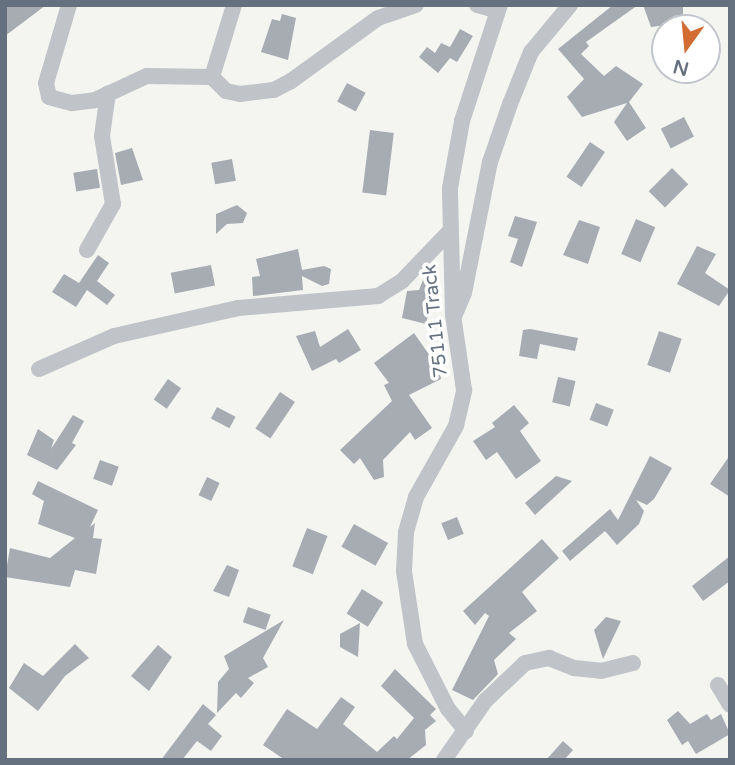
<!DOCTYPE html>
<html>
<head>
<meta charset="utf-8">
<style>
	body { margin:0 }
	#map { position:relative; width:735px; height:765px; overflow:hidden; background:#f4f5f1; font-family:"Varela Round",sans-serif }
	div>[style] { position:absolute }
	.building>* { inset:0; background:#a7acb3; transform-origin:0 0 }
	.minor>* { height:16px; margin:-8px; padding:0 8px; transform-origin:8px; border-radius:8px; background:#c0c3c7 }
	span { translate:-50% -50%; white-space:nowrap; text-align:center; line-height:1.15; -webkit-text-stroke:7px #fff; paint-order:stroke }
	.street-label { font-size:19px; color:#667180 }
	.frame { position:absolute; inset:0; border:7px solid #667180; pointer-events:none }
	.north { position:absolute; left:651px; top:14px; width:70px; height:70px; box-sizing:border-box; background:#fff; border:2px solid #c2c6cc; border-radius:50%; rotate:195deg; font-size:19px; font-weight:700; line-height:28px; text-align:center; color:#667180 }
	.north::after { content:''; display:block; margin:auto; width:24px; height:32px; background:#d36c33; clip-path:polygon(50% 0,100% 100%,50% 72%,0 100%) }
</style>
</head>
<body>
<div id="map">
	<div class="building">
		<div style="clip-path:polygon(5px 5px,46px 5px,5px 36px)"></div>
		<div style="clip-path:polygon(613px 5px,638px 5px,586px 42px,589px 46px,581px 54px,604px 76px,616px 66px,643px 84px,629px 102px,646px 128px,627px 141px,614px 122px,627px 103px,582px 117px,567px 97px,584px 79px,558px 49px)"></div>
		<div style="clip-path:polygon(643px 5px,683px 5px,683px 15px,673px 16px,674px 24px,651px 27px)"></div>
		<div style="clip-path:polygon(282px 14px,296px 18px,288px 60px,261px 52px,272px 19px,280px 21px)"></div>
		<div style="clip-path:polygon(460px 29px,473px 36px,457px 62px,450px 58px,438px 73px,419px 57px,427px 47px,435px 53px,441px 43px,450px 47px)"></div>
		<div style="left:347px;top:83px;width:21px;height:21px;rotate:28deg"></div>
		<div style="left:684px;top:117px;width:22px;height:26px;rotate:63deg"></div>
		<div style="left:370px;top:130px;width:24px;height:63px;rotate:7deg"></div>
		<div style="left:590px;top:142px;width:18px;height:42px;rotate:34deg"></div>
		<div style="clip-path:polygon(132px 148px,143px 180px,121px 185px,115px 153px)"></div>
		<div style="left:232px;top:159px;width:22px;height:21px;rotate:80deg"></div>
		<div style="left:672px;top:168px;width:23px;height:33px;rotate:45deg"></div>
		<div style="left:97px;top:169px;width:19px;height:24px;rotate:81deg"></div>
		<div style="clip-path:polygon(237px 205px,247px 213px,243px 223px,227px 224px,216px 234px,216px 214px)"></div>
		<div style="clip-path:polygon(515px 216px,537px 222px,522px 267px,510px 262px,518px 239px,508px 236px)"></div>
		<div style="left:636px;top:219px;width:21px;height:38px;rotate:23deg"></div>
		<div style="clip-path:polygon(579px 220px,600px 227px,588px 264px,563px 255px)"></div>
		<div style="clip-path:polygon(697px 246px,716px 254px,705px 273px,730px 290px,719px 306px,677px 284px)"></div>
		<div style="clip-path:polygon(298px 249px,302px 270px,324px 266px,331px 269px,329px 284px,322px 286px,302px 276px,303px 290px,253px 296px,252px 277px,260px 276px,256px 259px)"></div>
		<div style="clip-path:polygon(98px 255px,109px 263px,97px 281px,115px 295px,107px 305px,87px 290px,76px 307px,52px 292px,64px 274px,79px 283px)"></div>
		<div style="left:211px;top:265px;width:21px;height:41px;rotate:79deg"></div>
		<div style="clip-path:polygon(427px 270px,438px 273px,426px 324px,402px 318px,407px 291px,419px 290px)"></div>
		<div style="clip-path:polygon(348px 329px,361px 350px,339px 363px,336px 359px,312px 371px,296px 336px,315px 331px,320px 347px)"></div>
		<div style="clip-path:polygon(530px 329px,578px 338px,575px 351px,540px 344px,537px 359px,519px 356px,523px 330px)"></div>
		<div style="left:659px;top:331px;width:24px;height:36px;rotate:19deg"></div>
		<div style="clip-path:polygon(414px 333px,439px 369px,441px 379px,409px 395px,432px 428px,415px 440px,410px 432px,383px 460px,384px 477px,374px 480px,360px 458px,354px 464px,340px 450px,392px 401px,384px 385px,389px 383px,374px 363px)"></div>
		<div style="left:558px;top:377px;width:18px;height:26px;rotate:13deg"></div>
		<div style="left:168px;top:379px;width:16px;height:25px;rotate:35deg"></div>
		<div style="left:280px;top:392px;width:18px;height:44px;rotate:34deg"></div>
		<div style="left:596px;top:403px;width:19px;height:18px;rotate:21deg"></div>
		<div style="clip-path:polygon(514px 405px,529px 423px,520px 431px,541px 461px,516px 479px,497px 452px,486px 460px,473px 441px,495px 427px,492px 423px)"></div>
		<div style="left:217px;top:407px;width:21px;height:13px;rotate:28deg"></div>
		<div style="clip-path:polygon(73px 415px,84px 421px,72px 443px,76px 445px,57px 470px,27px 455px,38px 429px,54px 440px,51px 449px)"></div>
		<div style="clip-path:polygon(730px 455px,730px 497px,710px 484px)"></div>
		<div style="clip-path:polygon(650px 456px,672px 468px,654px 499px,647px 505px,636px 500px,644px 511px,639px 524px,617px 545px,605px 531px,570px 561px,562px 551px,610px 509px,618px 520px)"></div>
		<div style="left:100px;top:460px;width:20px;height:20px;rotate:20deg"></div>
		<div style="clip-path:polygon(556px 476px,572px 481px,535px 515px,525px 503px)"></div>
		<div style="left:207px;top:477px;width:14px;height:20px;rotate:25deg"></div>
		<div style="clip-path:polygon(38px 481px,98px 510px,90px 527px,95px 523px,93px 538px,102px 539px,96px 574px,75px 570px,70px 587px,5px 577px,10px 548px,50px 558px,75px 538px,38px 524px,44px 501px,32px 494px)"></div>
		<div style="left:457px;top:517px;width:18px;height:17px;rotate:68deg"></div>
		<div style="left:354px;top:524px;width:39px;height:26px;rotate:29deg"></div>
		<div style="left:307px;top:528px;width:22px;height:41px;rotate:21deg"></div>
		<div style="clip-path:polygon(542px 539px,559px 558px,522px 592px,537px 611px,509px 633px,516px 639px,494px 660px,498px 674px,473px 700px,452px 690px,489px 616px,485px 613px,475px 625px,463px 611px)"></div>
		<div style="clip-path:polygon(730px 556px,730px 581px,703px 601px,692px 586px)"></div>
		<div style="clip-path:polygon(227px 565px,239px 570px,229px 597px,213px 591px)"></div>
		<div style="left:362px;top:589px;width:25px;height:29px;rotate:32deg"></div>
		<div style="left:248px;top:607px;width:24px;height:16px;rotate:19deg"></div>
		<div style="clip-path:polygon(606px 617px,621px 621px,603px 659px,594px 630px)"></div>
		<div style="clip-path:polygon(284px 620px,263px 658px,268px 667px,248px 678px,254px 683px,241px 698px,236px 693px,217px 713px,218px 682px,229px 669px,224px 656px)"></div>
		<div style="clip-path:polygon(360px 623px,358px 657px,340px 647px,340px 634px)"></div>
		<div style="clip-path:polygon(75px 644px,89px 658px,65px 676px,38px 711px,9px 688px,24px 663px,43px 676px)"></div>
		<div style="clip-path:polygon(158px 645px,172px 657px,149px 691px,131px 676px)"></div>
		<div style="clip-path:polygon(395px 669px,436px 709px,430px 715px,436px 721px,425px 730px,426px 745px,407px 760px,285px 760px,263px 745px,287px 709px,317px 729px,341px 697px,355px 707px,343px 724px,377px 752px,394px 736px,397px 739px,414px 718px,381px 686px)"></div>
		<div style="clip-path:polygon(203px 704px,216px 715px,208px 724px,222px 736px,211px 751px,197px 741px,182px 760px,161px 760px)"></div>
		<div style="clip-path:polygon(678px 711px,690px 724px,707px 714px,711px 720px,721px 714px,730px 734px,696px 754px,688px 741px,682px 745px,667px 720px)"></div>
		<div style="clip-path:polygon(563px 741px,573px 750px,564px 760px,546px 760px)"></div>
	</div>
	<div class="minor">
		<div style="left:69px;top:5px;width:81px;rotate:106.4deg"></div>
		<div style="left:46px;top:83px;width:14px;rotate:78deg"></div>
		<div style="left:49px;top:97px;width:24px;rotate:15deg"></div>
		<div style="left:72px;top:103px;width:23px;rotate:-7deg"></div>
		<div style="left:95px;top:100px;width:57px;rotate:-24.8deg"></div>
		<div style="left:147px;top:76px;width:65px;rotate:0.9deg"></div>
		<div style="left:234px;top:5px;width:75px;rotate:107deg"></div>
		<div style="left:212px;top:77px;width:20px;rotate:45deg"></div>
		<div style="left:226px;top:91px;width:14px;rotate:12deg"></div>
		<div style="left:240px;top:94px;width:34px;rotate:-7deg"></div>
		<div style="left:274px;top:90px;width:19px;rotate:-28deg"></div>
		<div style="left:291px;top:81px;width:107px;rotate:-35.9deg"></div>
		<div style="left:378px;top:18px;width:40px;rotate:-18.9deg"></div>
		<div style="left:477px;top:5px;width:20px;rotate:15deg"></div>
		<div style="left:87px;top:250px;width:53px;rotate:-60.5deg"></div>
		<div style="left:113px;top:204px;width:69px;rotate:-99.2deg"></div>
		<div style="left:102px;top:136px;width:43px;rotate:-82.1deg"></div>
		<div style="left:455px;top:314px;width:23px;rotate:-67deg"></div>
		<div style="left:464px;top:293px;width:134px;rotate:-78.8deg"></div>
		<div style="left:490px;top:162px;width:61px;rotate:-71deg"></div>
		<div style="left:510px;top:104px;width:56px;rotate:-68deg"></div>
		<div style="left:531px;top:52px;width:61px;rotate:-50.3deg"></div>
		<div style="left:39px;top:369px;width:82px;rotate:-23.7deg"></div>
		<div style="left:114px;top:336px;width:127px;rotate:-12.7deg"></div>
		<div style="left:238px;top:308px;width:141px;rotate:-4.9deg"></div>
		<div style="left:378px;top:296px;width:28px;rotate:-32deg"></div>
		<div style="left:402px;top:281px;width:69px;rotate:-46.2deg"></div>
		<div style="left:718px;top:685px;width:23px;rotate:59deg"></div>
		<div style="left:466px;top:731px;width:28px;rotate:-129deg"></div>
		<div style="left:448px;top:709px;width:73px;rotate:-116.9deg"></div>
		<div style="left:415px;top:644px;width:74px;rotate:-98.6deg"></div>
		<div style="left:404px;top:571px;width:39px;rotate:-87deg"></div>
		<div style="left:406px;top:532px;width:36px;rotate:-74deg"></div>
		<div style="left:416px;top:497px;width:81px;rotate:-60.6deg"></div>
		<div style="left:456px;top:426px;width:37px;rotate:-77deg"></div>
		<div style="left:464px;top:390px;width:76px;rotate:-98.3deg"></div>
		<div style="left:453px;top:315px;width:127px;rotate:-91.4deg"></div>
		<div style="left:450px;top:188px;width:68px;rotate:-79.8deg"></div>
		<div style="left:462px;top:121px;width:122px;rotate:-71.9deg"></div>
		<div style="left:444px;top:760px;width:72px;rotate:-55.2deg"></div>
		<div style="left:485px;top:701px;width:55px;rotate:-43.5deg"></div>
		<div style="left:525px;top:663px;width:25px;rotate:-12deg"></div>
		<div style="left:549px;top:658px;width:27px;rotate:22deg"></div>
		<div style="left:574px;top:668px;width:27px;rotate:6deg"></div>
		<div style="left:601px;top:671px;width:33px;rotate:-14deg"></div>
	</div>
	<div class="street-label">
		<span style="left:436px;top:321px;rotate:-96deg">75111 Track</span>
	</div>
	<div class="frame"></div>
	<div class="north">N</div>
</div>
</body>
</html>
